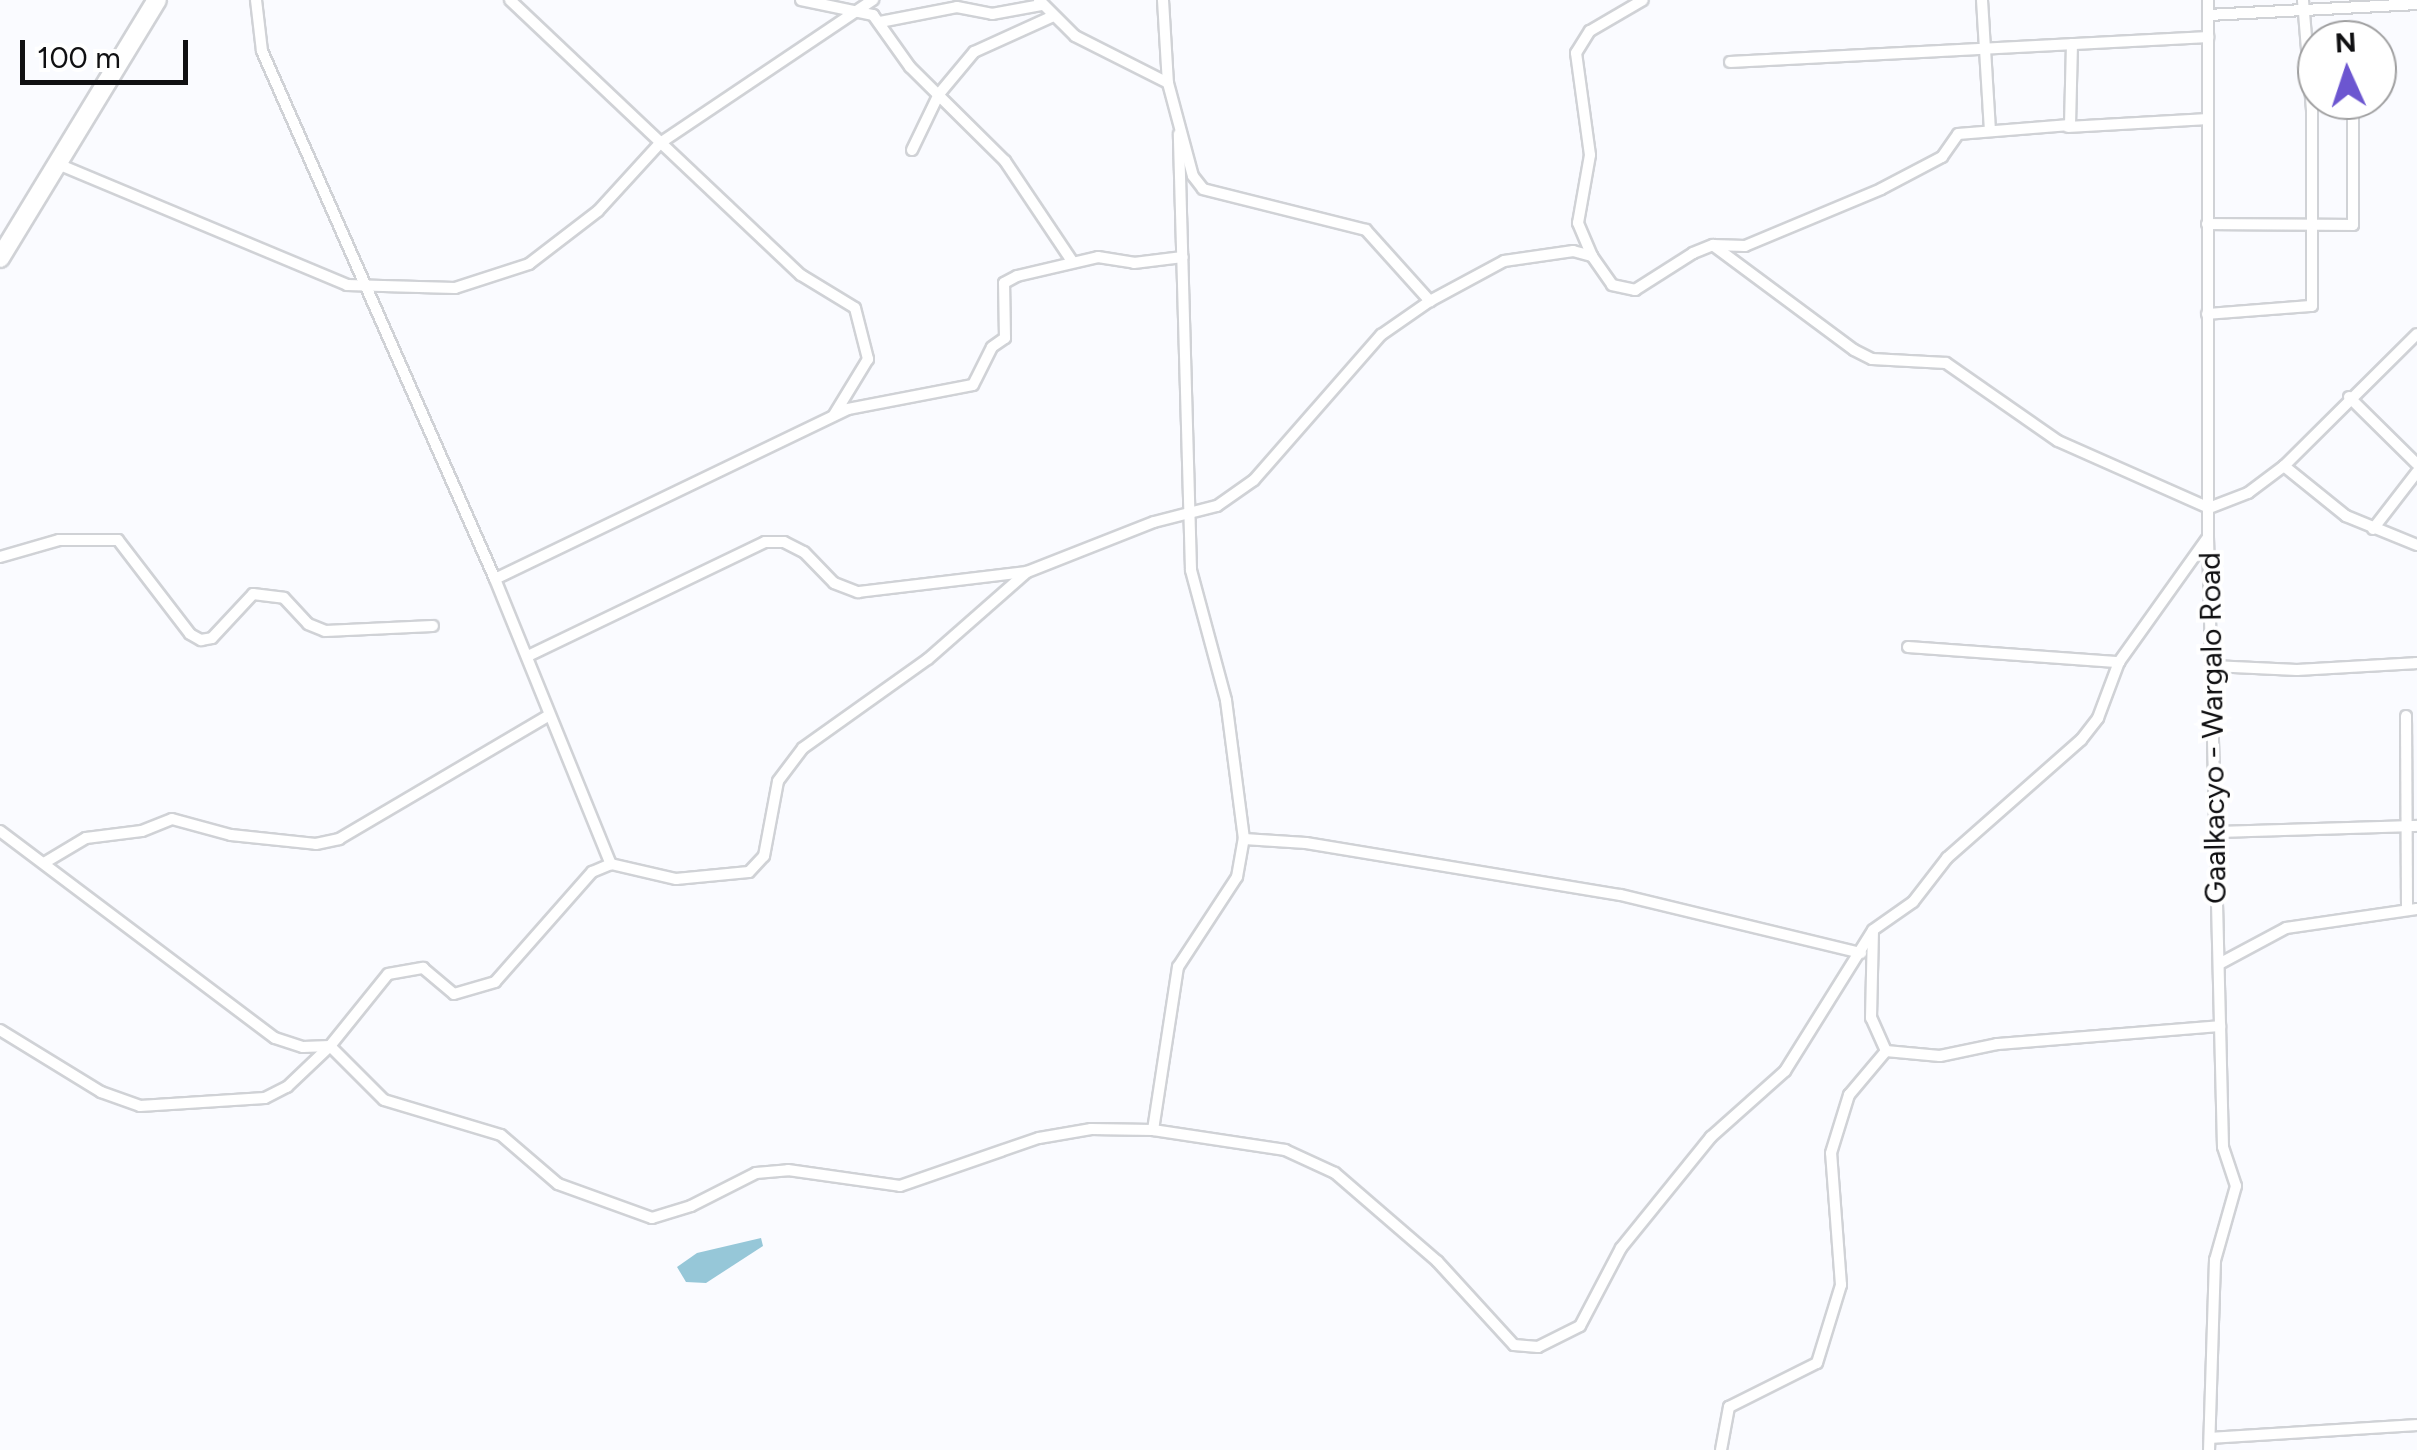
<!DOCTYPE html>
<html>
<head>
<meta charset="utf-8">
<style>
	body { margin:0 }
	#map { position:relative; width:2417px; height:1450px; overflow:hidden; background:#fafbff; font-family:Figtree,sans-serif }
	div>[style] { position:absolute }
	.water>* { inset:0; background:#96c7d8 }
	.roads { filter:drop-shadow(2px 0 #d0d2d6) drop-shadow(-2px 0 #d0d2d6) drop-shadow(0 2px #d0d2d6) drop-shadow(0 -2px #d0d2d6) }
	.street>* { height:10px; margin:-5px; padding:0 5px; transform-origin:5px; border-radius:5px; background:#fff }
	.primary>* { height:18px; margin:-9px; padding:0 9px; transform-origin:9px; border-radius:9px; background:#fff }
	span { translate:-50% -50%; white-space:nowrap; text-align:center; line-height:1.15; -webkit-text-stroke:8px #fff; paint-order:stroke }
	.street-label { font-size:30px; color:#101012 }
	.north { position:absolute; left:2297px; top:20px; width:100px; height:100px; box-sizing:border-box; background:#fff; border:2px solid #9f9fa0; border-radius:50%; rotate:357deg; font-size:28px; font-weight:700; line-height:40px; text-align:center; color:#101012 }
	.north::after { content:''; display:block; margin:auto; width:35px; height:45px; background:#6c56d0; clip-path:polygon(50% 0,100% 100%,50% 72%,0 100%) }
	.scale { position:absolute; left:20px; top:40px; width:168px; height:45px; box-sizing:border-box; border:5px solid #101012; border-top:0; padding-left:12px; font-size:30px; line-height:35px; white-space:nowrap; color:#101012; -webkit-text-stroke:8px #fff; paint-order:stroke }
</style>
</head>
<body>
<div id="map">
	<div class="water">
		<div style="clip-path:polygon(761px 1238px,763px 1246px,706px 1283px,686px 1282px,677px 1267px,697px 1253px)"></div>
	</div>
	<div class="roads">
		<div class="street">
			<div style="left:256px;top:0;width:51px;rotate:83.3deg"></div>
			<div style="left:262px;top:51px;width:577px;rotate:66.19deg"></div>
			<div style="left:495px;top:579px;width:308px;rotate:67.9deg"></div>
			<div style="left:510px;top:0;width:400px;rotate:43.4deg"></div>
			<div style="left:801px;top:275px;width:63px;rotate:31.4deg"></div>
			<div style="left:855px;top:308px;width:53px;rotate:75.7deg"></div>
			<div style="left:868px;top:359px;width:66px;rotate:121.3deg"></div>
			<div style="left:801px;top:0;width:74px;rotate:11.8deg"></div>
			<div style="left:873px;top:15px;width:64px;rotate:54.6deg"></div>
			<div style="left:910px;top:67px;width:134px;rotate:44.7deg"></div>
			<div style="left:1005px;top:161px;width:120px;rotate:56.2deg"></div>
			<div style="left:1039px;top:0;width:51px;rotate:45deg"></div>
			<div style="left:1075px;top:36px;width:104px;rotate:26.8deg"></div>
			<div style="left:1168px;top:83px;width:96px;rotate:75deg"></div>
			<div style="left:1193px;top:176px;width:16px;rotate:52deg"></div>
			<div style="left:1203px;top:189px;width:168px;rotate:14.1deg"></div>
			<div style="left:1366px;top:230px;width:96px;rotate:48deg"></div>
			<div style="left:1163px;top:0;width:83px;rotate:86.6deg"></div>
			<div style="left:1982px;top:0;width:131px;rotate:86.5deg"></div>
			<div style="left:2208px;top:0;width:537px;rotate:90deg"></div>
			<div style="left:2208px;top:537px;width:610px;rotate:88.59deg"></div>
			<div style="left:2223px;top:1147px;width:41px;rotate:71.6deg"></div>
			<div style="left:2236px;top:1186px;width:77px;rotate:105.8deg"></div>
			<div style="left:2215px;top:1260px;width:190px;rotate:91.8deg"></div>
			<div style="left:2208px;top:15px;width:209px;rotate:-3deg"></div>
			<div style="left:880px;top:22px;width:78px;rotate:-11deg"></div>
			<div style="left:957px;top:7px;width:36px;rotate:11deg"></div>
			<div style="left:992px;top:14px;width:50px;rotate:-10.4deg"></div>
			<div style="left:1730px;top:62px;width:479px;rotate:-3deg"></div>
			<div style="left:2068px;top:127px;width:140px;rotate:-3.3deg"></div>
			<div style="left:912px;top:150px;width:62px;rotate:-64.3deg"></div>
			<div style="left:939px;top:94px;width:55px;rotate:-50.2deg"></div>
			<div style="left:974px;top:52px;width:85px;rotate:-24.4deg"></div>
			<div style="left:58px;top:164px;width:313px;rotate:22.7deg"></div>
			<div style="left:347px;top:285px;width:108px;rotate:1.6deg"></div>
			<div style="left:455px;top:288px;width:78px;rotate:-18deg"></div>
			<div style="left:529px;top:264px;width:87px;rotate:-37.5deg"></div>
			<div style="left:598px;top:211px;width:92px;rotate:-47.6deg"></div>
			<div style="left:660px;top:143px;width:257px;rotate:-33.9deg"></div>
			<div style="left:2207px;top:224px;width:146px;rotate:0.4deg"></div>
			<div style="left:2353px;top:225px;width:125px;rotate:-90deg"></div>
			<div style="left:1714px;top:246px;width:174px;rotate:36.6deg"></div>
			<div style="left:1854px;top:350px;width:20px;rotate:27deg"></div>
			<div style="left:1872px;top:359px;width:74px;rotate:3.1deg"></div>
			<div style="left:1946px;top:363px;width:136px;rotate:34.9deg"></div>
			<div style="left:2058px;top:441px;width:165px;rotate:23.9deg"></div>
			<div style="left:2209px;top:508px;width:42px;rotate:-21deg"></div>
			<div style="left:2248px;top:493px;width:45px;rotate:-36.9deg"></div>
			<div style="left:2284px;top:466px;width:187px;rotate:-44.8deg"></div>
			<div style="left:1592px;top:256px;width:36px;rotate:-113deg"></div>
			<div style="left:1578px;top:223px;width:69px;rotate:-80deg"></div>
			<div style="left:1590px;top:155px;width:103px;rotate:-97.8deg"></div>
			<div style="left:1576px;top:53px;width:26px;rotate:-58deg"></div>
			<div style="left:1590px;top:31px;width:61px;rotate:-30.3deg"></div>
			<div style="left:2207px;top:314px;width:105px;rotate:-4.4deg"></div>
			<div style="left:2312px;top:306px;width:196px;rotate:-90deg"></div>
			<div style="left:2312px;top:110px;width:110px;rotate:-94.7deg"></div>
			<div style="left:2349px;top:397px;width:95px;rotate:44.6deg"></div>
			<div style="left:2284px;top:466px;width:80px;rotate:38.9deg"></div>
			<div style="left:2346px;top:516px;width:77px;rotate:22.2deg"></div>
			<div style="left:2373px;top:529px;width:72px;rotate:-52.3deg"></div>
			<div style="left:0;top:557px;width:61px;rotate:-16.1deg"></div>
			<div style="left:59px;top:540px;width:59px"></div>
			<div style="left:118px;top:540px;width:118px;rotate:52.5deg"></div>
			<div style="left:190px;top:634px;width:13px;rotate:29deg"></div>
			<div style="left:201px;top:640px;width:11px;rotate:-10deg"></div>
			<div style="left:212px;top:638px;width:60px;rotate:-47deg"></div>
			<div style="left:253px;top:594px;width:31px;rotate:7deg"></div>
			<div style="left:284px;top:598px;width:35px;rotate:47deg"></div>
			<div style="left:308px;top:624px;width:18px;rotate:22deg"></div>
			<div style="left:325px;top:631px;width:108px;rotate:-2.7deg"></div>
			<div style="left:495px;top:579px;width:392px;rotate:-25.7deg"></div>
			<div style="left:848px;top:409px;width:127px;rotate:-10.9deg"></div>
			<div style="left:973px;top:385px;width:42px;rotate:-63.4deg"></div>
			<div style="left:992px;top:347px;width:16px;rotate:-35deg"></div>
			<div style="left:1005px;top:338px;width:55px;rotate:-91deg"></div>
			<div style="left:1004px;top:283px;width:15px;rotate:-28deg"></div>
			<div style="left:1017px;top:276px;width:83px;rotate:-13.2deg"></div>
			<div style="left:1098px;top:257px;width:36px;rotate:9deg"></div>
			<div style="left:1134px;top:263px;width:49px;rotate:-7deg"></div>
			<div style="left:1908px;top:647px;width:212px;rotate:4.1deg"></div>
			<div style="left:528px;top:656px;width:263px;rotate:-25.7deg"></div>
			<div style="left:765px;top:542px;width:19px"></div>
			<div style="left:784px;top:542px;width:22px;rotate:27deg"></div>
			<div style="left:804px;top:552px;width:43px;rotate:45.9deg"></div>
			<div style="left:834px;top:583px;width:26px;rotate:21deg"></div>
			<div style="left:858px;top:592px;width:169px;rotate:-6.8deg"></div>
			<div style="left:2212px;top:666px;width:85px;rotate:2.7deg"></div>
			<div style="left:2297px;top:670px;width:120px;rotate:-3.3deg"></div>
			<div style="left:2406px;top:716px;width:193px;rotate:89.7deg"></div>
			<div style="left:0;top:831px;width:344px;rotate:37deg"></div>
			<div style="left:275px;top:1038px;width:29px;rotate:18deg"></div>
			<div style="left:303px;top:1047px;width:27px;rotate:-2deg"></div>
			<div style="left:330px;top:1046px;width:76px;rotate:45deg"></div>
			<div style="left:384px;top:1100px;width:122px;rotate:16.7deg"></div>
			<div style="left:501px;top:1135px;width:75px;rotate:40.7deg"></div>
			<div style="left:558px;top:1184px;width:100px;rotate:19.9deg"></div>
			<div style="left:652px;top:1218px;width:41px;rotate:-17.1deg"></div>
			<div style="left:691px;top:1206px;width:73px;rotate:-26.9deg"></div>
			<div style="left:756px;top:1173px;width:32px;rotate:-5deg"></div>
			<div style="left:788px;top:1170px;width:113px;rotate:8.1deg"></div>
			<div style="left:900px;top:1186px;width:147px;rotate:-19.1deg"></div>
			<div style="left:1039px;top:1138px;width:53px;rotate:-9.8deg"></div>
			<div style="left:1091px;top:1129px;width:62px;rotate:0.9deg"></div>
			<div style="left:1153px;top:1130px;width:134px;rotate:8.6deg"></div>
			<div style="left:1285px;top:1150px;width:55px;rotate:24.7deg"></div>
			<div style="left:1335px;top:1173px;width:135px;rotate:40.8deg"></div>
			<div style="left:1437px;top:1261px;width:114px;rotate:47.5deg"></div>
			<div style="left:1514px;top:1345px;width:24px;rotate:5deg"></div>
			<div style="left:1538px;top:1347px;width:47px;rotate:-26.6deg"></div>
			<div style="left:1580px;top:1326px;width:88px;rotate:-62.3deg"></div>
			<div style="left:1621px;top:1248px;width:143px;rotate:-51deg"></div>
			<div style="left:1711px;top:1137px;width:99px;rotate:-41.7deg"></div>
			<div style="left:1785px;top:1071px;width:166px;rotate:-58deg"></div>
			<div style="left:1873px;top:930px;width:49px;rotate:-35deg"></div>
			<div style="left:1913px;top:902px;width:56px;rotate:-52.3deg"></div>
			<div style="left:1947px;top:858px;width:179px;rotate:-41.4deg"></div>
			<div style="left:2081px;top:740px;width:28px;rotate:-52deg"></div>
			<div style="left:2098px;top:718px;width:60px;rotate:-69.4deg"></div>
			<div style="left:2119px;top:662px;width:153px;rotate:-54.5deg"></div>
			<div style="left:2215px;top:832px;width:202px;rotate:-1.7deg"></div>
			<div style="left:1244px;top:839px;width:62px;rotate:3.7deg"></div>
			<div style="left:1306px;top:843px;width:319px;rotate:9.4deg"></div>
			<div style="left:1621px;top:895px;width:247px;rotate:13.6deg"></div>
			<div style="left:44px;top:863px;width:49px;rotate:-30.8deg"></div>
			<div style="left:86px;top:838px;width:56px;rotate:-7.1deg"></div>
			<div style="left:142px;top:831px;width:32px;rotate:-22deg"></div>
			<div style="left:172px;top:819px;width:61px;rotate:15.2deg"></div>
			<div style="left:231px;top:835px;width:85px;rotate:6deg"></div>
			<div style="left:316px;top:844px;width:24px;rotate:-12deg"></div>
			<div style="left:339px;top:839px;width:243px;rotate:-30.5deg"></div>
			<div style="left:2219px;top:964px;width:76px;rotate:-28.2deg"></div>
			<div style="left:2286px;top:928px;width:132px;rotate:-8.3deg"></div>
			<div style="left:0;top:1030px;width:119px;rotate:31.5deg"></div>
			<div style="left:101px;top:1092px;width:41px;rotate:19.7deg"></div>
			<div style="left:140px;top:1106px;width:125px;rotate:-3.7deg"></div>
			<div style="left:265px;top:1098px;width:25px;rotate:-27deg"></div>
			<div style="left:287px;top:1087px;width:59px;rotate:-43.6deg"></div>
			<div style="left:330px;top:1046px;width:92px;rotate:-51.1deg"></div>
			<div style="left:388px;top:974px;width:36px;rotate:-10deg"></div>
			<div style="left:423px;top:968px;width:40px;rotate:40deg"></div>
			<div style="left:454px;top:994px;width:43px;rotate:-16.3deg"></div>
			<div style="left:495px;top:982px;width:147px;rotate:-48.6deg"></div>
			<div style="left:592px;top:872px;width:21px;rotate:-23deg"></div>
			<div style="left:611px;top:864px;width:67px;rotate:13deg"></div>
			<div style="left:676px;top:879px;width:73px;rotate:-5.5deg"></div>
			<div style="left:749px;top:872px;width:22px;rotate:-47deg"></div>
			<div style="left:764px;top:856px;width:76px;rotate:-79.4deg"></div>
			<div style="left:778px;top:781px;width:41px;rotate:-52.9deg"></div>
			<div style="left:803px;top:748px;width:153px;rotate:-35.5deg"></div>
			<div style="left:928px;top:659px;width:132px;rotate:-41.3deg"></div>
			<div style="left:1027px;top:572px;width:136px;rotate:-21.5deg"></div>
			<div style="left:1154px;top:522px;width:65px;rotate:-14.3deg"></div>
			<div style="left:1217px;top:506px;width:45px;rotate:-35.1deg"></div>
			<div style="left:1254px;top:480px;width:193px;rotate:-48.8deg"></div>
			<div style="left:1381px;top:335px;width:60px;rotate:-34.8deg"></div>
			<div style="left:1430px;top:301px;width:84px;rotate:-28.4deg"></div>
			<div style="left:1504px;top:261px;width:70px;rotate:-8.2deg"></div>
			<div style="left:1573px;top:251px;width:20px;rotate:15deg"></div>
			<div style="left:1592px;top:256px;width:35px;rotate:55deg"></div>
			<div style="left:1612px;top:285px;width:24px;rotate:12deg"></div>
			<div style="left:1635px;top:290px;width:69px;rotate:-32.5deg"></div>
			<div style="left:1693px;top:253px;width:22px;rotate:-22deg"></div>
			<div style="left:1713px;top:245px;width:32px;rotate:2deg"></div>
			<div style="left:1745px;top:246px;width:147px;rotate:-22.7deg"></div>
			<div style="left:1881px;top:189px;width:69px;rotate:-27.7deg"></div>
			<div style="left:1942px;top:157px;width:28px;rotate:-55deg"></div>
			<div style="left:1958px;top:134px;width:112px;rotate:-4.6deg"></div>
			<div style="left:2070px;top:125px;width:81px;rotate:-88.6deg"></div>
			<div style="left:1886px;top:1051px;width:54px;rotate:5.3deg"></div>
			<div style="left:1940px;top:1056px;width:58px;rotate:-11.9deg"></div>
			<div style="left:1997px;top:1044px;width:224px;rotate:-4.6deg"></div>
			<div style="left:1153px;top:1130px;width:165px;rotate:-81.3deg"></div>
			<div style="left:1178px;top:967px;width:108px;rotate:-56.8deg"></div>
			<div style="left:1237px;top:877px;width:39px;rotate:-80deg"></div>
			<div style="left:1244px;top:839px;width:140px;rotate:-97.4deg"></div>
			<div style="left:1226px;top:700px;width:135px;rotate:-105.1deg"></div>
			<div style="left:1191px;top:570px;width:436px;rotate:-91.6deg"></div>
			<div style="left:2210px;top:1438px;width:207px;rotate:-3.6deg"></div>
			<div style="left:1721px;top:1450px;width:44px;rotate:-79.5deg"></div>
			<div style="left:1729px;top:1407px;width:98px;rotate:-26.6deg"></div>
			<div style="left:1817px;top:1363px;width:82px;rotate:-72.9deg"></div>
			<div style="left:1841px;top:1285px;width:132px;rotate:-94.3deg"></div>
			<div style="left:1831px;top:1153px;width:61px;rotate:-72.8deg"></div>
			<div style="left:1849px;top:1095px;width:57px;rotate:-49.9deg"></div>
			<div style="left:1886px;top:1051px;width:36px;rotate:-114deg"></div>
			<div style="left:1871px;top:1018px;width:87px;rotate:-88.7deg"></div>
		</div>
		<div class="primary">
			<div style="left:0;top:258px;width:302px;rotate:-58.7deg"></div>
		</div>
	</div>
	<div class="street-label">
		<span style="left:2213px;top:728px;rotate:-91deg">Gaalkacyo - Wargalo Road</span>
	</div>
	<div class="north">N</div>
	<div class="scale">100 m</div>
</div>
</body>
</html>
